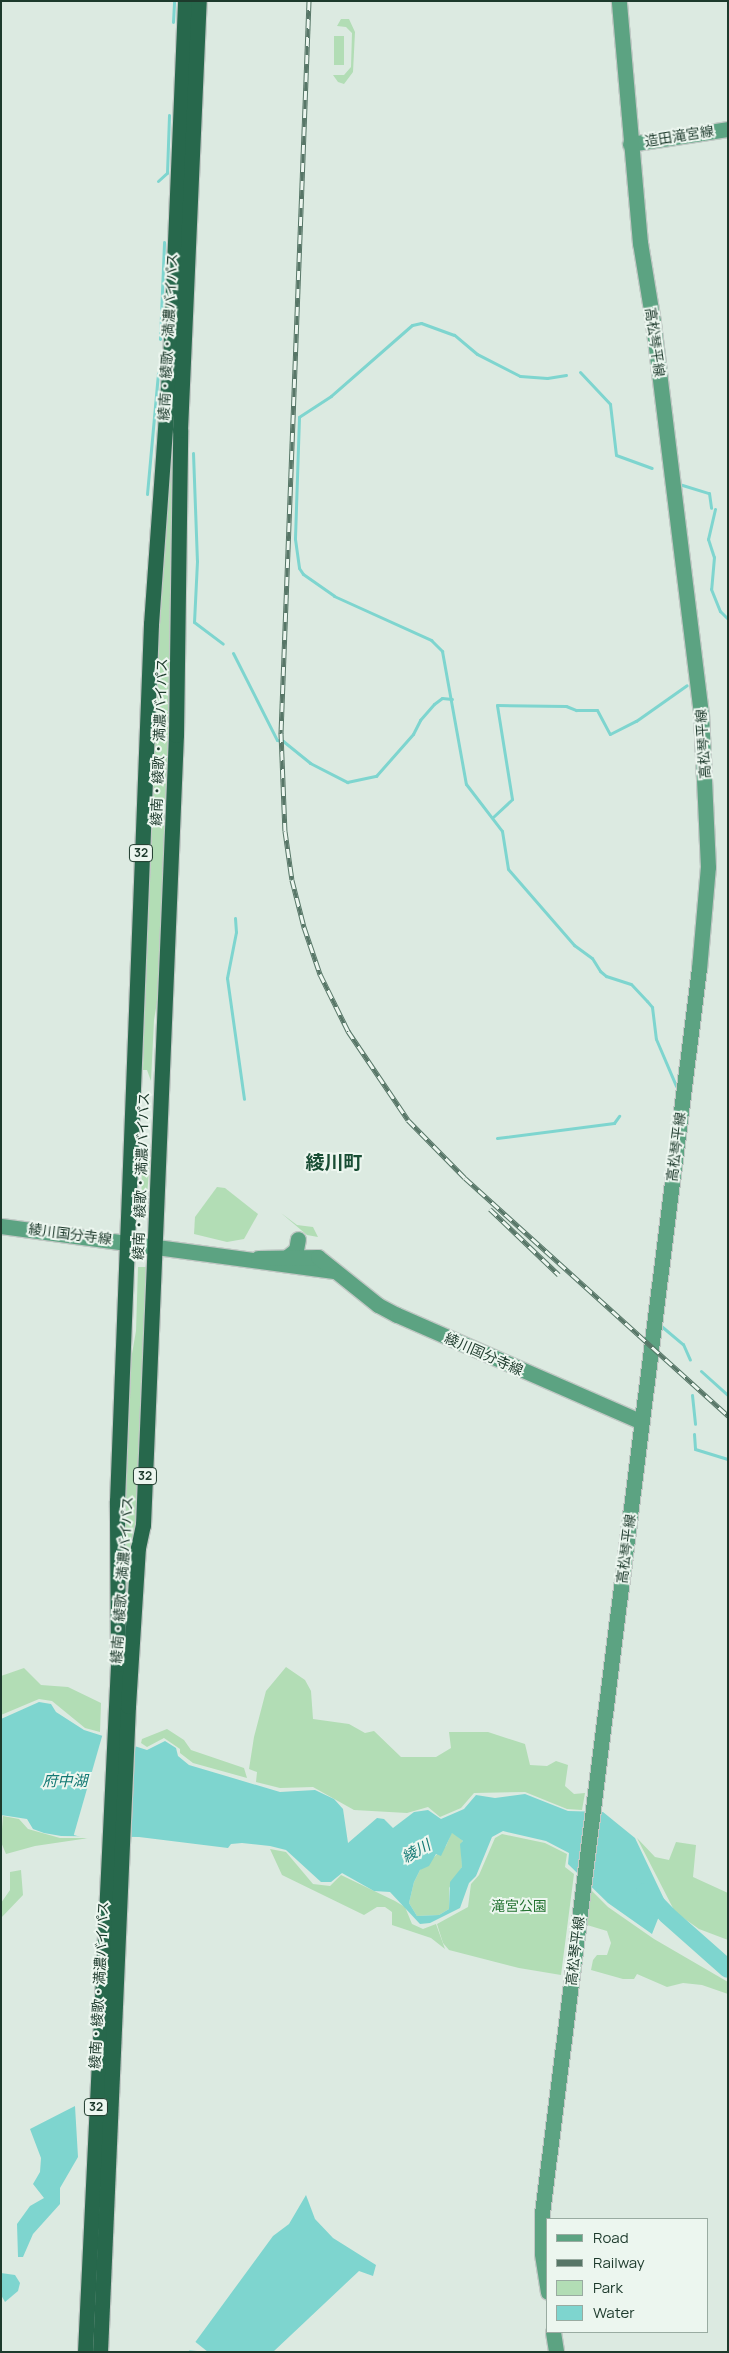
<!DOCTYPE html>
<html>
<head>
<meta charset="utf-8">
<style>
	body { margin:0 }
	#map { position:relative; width:729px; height:2353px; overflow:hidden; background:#dceae1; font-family:Manrope,"Noto Sans JP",sans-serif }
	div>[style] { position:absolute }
	.green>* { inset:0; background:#b2ddb5; transform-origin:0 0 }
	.water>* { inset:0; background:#7ed5cf }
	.pier>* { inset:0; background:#dceae1; transform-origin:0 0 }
	.stream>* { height:3px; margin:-1.5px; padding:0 1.5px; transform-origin:1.5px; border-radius:1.5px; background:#7ed5cf }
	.river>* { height:18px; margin:-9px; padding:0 9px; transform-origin:9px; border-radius:9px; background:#7ed5cf }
	.roads { filter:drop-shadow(1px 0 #c0c8c4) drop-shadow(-1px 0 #c0c8c4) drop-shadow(0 1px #c0c8c4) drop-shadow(0 -1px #c0c8c4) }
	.major>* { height:15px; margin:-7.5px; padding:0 7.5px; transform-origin:7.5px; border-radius:7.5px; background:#5ca382 }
	.highway>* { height:15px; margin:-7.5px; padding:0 7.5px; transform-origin:7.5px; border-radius:7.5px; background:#27684c }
	.rail>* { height:5px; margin-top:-2.5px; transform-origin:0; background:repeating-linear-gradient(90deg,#ecf6ef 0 9px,#577667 0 18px); box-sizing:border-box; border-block:1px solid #577667 }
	span { translate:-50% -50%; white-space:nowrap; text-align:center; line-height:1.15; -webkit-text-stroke:4px #ecf6ef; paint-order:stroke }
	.shield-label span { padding:1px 4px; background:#ecf6ef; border:1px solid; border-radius:4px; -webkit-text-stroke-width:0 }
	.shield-label { font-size:12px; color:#1d3a2c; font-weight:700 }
	.street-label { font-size:14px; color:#1d3a2c }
	.park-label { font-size:14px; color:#247332 }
	.water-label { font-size:15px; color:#137974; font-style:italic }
	.district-label { font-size:19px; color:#184d34; font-weight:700 }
	.frame { position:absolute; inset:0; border:2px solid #1d3a2c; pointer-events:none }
	.legend { position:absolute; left:546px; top:2218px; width:162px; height:115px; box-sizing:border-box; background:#ecf6ef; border:1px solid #99aba1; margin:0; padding:6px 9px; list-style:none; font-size:15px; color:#1d3a2c }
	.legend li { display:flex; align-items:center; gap:10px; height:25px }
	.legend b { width:25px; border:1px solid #99aba1 }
</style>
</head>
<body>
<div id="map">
	<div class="green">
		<div style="clip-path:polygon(341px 19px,349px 19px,355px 32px,353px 72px,344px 84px,338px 82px,333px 75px,344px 75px,351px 67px,352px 33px,346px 27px,337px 26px)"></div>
		<div style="left:334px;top:36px;width:10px;height:29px"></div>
		<div style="clip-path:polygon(179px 332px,173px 657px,161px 979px,154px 1020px,151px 1081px,147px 1070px,143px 1070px,155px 657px)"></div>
		<div style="clip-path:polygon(142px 1158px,150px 1161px,145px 1217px,141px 1217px)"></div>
		<div style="clip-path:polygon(217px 1187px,225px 1188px,258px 1214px,244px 1239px,227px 1242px,194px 1234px,195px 1217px)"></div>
		<div style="clip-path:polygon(281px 1213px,297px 1225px,313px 1227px,318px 1237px,307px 1235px)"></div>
		<div style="clip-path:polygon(138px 1267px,148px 1267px,138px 1537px,127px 1590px,122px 1590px,129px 1371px,136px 1331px)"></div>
		<div style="clip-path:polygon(286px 1667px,305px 1680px,311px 1691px,313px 1719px,349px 1724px,365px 1733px,374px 1731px,401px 1757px,436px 1757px,451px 1748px,449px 1732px,488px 1732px,525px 1744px,530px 1765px,547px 1766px,556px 1761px,568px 1765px,565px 1786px,574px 1794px,585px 1793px,582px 1810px,567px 1809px,525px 1792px,474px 1793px,461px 1808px,440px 1817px,428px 1807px,407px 1813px,354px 1810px,313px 1787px,280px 1788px,256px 1782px,257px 1772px,249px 1769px,254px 1737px,266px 1691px)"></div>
		<div style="clip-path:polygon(24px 1668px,41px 1685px,68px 1687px,101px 1703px,100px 1732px,85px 1728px,52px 1701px,39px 1699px,1px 1715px,1px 1676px)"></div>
		<div style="clip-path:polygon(167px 1729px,184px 1740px,191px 1750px,244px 1768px,247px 1778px,193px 1763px,180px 1753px,180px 1749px,164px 1738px,147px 1747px,141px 1743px,142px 1739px)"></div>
		<div style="clip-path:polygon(3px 1816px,19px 1819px,28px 1829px,60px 1838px,89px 1838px,35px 1846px,6px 1854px,1px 1842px)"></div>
		<div style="clip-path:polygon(452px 1832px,463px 1841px,461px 1844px,462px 1867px,449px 1888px,449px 1909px,439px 1915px,417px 1916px,409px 1903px,414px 1882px,420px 1870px,446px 1846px)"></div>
		<div style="clip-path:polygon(502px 1834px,545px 1843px,567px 1854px,565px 1867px,574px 1874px,561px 1975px,519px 1968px,449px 1950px,443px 1943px,437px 1924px,468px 1907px,471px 1884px,479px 1875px,495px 1838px)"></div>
		<div style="clip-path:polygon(637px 1838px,655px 1857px,669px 1860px,676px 1842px,696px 1845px,693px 1877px,728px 1893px,728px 1940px,699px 1929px,675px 1912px)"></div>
		<div style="clip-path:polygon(270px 1849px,286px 1852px,313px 1884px,330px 1886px,341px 1875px,395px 1901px,405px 1907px,412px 1924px,423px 1929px,436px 1924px,445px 1949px,431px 1938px,392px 1925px,392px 1912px,385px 1907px,377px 1907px,364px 1915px,282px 1875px)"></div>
		<div style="clip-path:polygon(21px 1870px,23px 1895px,1px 1918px,1px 1903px,10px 1890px,10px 1872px)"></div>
		<div style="clip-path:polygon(591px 1890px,608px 1907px,654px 1939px,728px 1982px,728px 1994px,702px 1985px,683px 1983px,667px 1987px,637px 1974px,634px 1979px,623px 1979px,591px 1970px,593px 1960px,597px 1955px,607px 1955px,611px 1943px,607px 1931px,587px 1925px)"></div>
	</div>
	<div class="water">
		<div style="clip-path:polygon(evenodd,39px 1702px,51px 1704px,56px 1712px,84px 1730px,147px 1750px,165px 1741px,176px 1748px,178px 1756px,189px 1765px,280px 1792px,315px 1790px,334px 1799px,343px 1809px,348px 1843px,377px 1818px,384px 1819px,393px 1828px,414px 1812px,428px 1810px,441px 1819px,464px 1809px,476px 1795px,495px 1798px,525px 1794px,568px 1811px,603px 1812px,635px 1838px,665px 1901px,652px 1934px,608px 1903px,568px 1864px,569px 1853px,546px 1841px,503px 1831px,492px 1837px,476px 1876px,469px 1883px,460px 1908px,430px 1923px,420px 1924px,390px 1892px,374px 1891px,342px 1873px,331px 1882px,321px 1882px,286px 1850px,270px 1846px,242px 1843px,231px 1844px,228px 1848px,139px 1837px,61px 1836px,44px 1833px,33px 1829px,27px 1819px,1px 1815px,1px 1719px,39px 1702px,452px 1833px,463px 1841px,460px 1844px,462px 1867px,450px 1882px,449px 1909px,439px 1915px,417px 1916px,409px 1903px,414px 1882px,420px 1870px,429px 1866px,436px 1854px,441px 1856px,452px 1833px)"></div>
		<div style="clip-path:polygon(75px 2106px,78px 2157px,60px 2188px,60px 2204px,33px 2234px,23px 2257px,18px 2257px,17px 2224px,30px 2206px,44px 2198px,33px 2184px,40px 2172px,41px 2158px,30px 2129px)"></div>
		<div style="clip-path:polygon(306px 2195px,315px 2219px,333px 2238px,376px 2265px,373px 2276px,359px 2271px,273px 2352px,188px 2352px,273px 2236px,289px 2224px)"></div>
		<div style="clip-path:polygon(1px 2273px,15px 2275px,20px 2283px,18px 2291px,5px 2302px,1px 2295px)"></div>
	</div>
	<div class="pier">
		<div style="left:103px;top:1733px;width:35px;height:106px;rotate:16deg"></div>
		<div style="clip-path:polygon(193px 2340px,208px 2352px,186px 2350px)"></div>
	</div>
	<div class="stream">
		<div style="left:173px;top:22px;width:21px;rotate:-87deg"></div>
		<div style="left:158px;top:181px;width:12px;rotate:-42deg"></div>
		<div style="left:167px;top:173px;width:58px;rotate:-88deg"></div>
		<div style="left:160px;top:339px;width:97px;rotate:-87.6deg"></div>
		<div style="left:580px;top:372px;width:44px;rotate:46.8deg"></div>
		<div style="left:610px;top:404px;width:51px;rotate:83.3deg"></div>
		<div style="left:616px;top:455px;width:38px;rotate:20deg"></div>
		<div style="left:566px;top:375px;width:19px;rotate:171deg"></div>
		<div style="left:547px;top:378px;width:27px;rotate:-176deg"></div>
		<div style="left:520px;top:376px;width:48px;rotate:-152.9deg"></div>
		<div style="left:477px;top:354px;width:30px;rotate:-140deg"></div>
		<div style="left:454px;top:335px;width:35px;rotate:-160deg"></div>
		<div style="left:421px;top:323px;width:9px;rotate:167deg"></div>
		<div style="left:412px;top:325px;width:108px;rotate:138.8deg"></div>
		<div style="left:331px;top:396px;width:38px;rotate:147deg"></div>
		<div style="left:299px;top:417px;width:122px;rotate:91.9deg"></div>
		<div style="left:295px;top:539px;width:29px;rotate:82deg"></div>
		<div style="left:299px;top:568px;width:7px;rotate:56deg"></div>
		<div style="left:303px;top:574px;width:38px;rotate:35deg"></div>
		<div style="left:334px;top:596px;width:107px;rotate:24.4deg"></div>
		<div style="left:431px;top:640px;width:16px;rotate:45deg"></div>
		<div style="left:442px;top:651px;width:135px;rotate:79.8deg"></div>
		<div style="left:466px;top:784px;width:59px;rotate:52.5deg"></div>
		<div style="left:502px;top:831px;width:38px;rotate:81deg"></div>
		<div style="left:508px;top:869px;width:101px;rotate:49deg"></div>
		<div style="left:574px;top:945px;width:22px;rotate:36deg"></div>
		<div style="left:592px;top:958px;width:15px;rotate:58deg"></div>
		<div style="left:600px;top:971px;width:8px;rotate:40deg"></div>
		<div style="left:606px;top:976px;width:26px;rotate:18deg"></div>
		<div style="left:631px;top:984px;width:23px;rotate:47deg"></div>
		<div style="left:647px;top:1001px;width:8px;rotate:50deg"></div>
		<div style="left:652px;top:1007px;width:32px;rotate:83deg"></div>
		<div style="left:656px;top:1039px;width:51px;rotate:66.9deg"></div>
		<div style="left:193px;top:453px;width:108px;rotate:87.9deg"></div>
		<div style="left:197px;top:561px;width:61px;rotate:92.8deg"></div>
		<div style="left:194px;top:622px;width:36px;rotate:37deg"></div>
		<div style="left:679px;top:484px;width:31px;rotate:17deg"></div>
		<div style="left:709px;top:493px;width:15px;rotate:82deg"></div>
		<div style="left:147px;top:494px;width:121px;rotate:-84.8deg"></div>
		<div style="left:715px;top:509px;width:31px;rotate:103deg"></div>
		<div style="left:708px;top:539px;width:19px;rotate:72deg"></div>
		<div style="left:714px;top:557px;width:32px;rotate:95deg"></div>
		<div style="left:711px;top:589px;width:24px;rotate:68deg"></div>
		<div style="left:720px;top:611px;width:11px;rotate:45deg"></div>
		<div style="left:233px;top:653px;width:97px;rotate:63.2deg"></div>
		<div style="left:277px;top:740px;width:6px;rotate:9deg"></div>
		<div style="left:283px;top:741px;width:35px;rotate:39deg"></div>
		<div style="left:310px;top:763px;width:42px;rotate:27.2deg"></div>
		<div style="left:347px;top:782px;width:30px;rotate:-12deg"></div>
		<div style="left:376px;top:776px;width:56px;rotate:-48.6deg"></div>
		<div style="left:413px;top:734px;width:16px;rotate:-63deg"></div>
		<div style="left:420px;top:720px;width:21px;rotate:-49deg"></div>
		<div style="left:434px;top:704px;width:10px;rotate:-37deg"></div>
		<div style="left:442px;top:698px;width:10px;rotate:6deg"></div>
		<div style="left:493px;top:817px;width:26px;rotate:-43deg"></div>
		<div style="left:512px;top:799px;width:95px;rotate:-99.1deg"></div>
		<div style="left:497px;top:705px;width:69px;rotate:0.8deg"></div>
		<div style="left:566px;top:706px;width:11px;rotate:22deg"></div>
		<div style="left:576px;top:710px;width:21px"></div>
		<div style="left:597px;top:710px;width:27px;rotate:62deg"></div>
		<div style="left:610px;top:734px;width:29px;rotate:-27deg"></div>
		<div style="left:636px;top:721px;width:62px;rotate:-35.2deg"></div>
		<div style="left:235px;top:918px;width:14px;rotate:86deg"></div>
		<div style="left:236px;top:932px;width:47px;rotate:101.1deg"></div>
		<div style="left:227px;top:978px;width:122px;rotate:82deg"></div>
		<div style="left:497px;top:1138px;width:118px;rotate:-7.3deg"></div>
		<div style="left:614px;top:1123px;width:9px;rotate:-54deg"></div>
		<div style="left:660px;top:1325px;width:30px;rotate:40deg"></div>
		<div style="left:683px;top:1344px;width:17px;rotate:66deg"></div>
		<div style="left:701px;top:1371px;width:36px;rotate:42deg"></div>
		<div style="left:692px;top:1395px;width:29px;rotate:84deg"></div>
		<div style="left:694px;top:1434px;width:15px;rotate:86deg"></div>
		<div style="left:695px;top:1449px;width:34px;rotate:17deg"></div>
	</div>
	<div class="river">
		<div style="left:645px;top:1892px;width:32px;rotate:46deg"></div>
		<div style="left:667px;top:1915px;width:81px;rotate:41.5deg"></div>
	</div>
	<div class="roads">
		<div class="major">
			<div style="left:630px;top:144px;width:99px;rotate:-8.7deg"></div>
			<div style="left:1px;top:1226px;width:336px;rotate:7.7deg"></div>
			<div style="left:287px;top:1257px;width:11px;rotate:-38deg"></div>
			<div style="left:296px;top:1250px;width:11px;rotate:-80deg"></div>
			<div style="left:258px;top:1258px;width:60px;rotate:-1deg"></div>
			<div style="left:318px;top:1257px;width:77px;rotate:38.7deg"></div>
			<div style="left:378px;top:1305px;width:21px;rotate:28deg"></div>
			<div style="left:397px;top:1315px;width:267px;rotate:23.6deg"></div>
			<div style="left:548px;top:2292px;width:39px;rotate:-99deg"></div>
			<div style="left:542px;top:2253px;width:40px;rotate:-90deg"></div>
			<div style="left:542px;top:2213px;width:1254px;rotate:-82.81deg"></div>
			<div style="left:699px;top:969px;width:102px;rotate:-85deg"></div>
			<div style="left:708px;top:867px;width:153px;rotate:-92.6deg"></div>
			<div style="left:701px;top:714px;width:395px;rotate:-97deg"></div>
			<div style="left:653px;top:322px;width:80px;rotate:-99.3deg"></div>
			<div style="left:640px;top:243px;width:243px;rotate:-95deg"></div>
			<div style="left:553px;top:2332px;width:20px;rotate:81deg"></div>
		</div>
		<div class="highway">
			<div style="left:85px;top:2352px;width:689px;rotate:-87.25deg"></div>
			<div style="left:118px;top:1664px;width:163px;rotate:-90.4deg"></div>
			<div style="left:117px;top:1501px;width:878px;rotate:-87.78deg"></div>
			<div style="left:151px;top:624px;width:264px;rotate:-85.9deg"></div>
			<div style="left:170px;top:361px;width:360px;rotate:-87.6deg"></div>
			<div style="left:100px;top:2352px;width:647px;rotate:-87.52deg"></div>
			<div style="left:128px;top:1706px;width:158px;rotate:-86.4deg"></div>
			<div style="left:138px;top:1548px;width:24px;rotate:-78deg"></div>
			<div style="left:143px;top:1525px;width:791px;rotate:-87.61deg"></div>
			<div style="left:176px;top:735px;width:305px;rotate:-89.2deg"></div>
			<div style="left:180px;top:430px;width:429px;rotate:-87.5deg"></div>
		</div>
	</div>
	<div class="rail">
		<div style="left:309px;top:1px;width:733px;rotate:92.19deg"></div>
		<div style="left:281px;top:733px;width:98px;rotate:87.7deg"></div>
		<div style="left:285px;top:831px;width:49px;rotate:81.9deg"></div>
		<div style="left:292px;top:880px;width:49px;rotate:75.7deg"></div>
		<div style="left:304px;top:927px;width:50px;rotate:71.2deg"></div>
		<div style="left:320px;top:974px;width:64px;rotate:63.8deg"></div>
		<div style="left:348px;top:1031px;width:107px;rotate:56deg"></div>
		<div style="left:408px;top:1120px;width:81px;rotate:45.5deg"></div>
		<div style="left:465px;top:1178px;width:355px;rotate:42.1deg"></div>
		<div style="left:490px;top:1209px;width:95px;rotate:43.7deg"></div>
	</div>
	<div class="shield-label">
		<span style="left:141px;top:853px">32</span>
		<span style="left:145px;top:1476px">32</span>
		<span style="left:96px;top:2107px">32</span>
	</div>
	<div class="street-label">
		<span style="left:679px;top:136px;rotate:-9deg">造田滝宮線</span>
		<span style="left:168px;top:337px;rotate:-87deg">綾南・綾歌・満濃バイパス</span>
		<span style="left:655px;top:342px;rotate:82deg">高松琴平線</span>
		<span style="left:159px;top:742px;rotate:-88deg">綾南・綾歌・満濃バイパス</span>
		<span style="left:703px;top:744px;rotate:-94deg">高松琴平線</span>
		<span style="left:676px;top:1147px;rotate:-83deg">高松琴平線</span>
		<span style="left:141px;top:1176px;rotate:-88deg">綾南・綾歌・満濃バイパス</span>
		<span style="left:70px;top:1234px;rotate:7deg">綾川国分寺線</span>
		<span style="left:484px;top:1354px;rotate:24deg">綾川国分寺線</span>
		<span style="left:626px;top:1549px;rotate:-83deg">高松琴平線</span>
		<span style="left:122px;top:1580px;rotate:-86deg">綾南・綾歌・満濃バイパス</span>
		<span style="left:575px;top:1951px;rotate:-83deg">高松琴平線</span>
		<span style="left:99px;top:1985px;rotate:-87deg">綾南・綾歌・満濃バイパス</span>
	</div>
	<div class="park-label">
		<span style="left:519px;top:1906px">滝宮公園</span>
	</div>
	<div class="water-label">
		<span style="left:65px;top:1781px">府中湖</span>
		<span style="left:416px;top:1851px;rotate:-29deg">綾川</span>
	</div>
	<div class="district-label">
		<span style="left:334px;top:1163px">綾川町</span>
	</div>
	<div class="frame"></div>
	<ul class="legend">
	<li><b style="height:6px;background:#5ca382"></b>Road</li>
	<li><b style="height:6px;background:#577667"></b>Railway</li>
	<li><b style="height:14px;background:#b2ddb5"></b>Park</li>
	<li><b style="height:14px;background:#7ed5cf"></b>Water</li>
	</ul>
</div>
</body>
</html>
